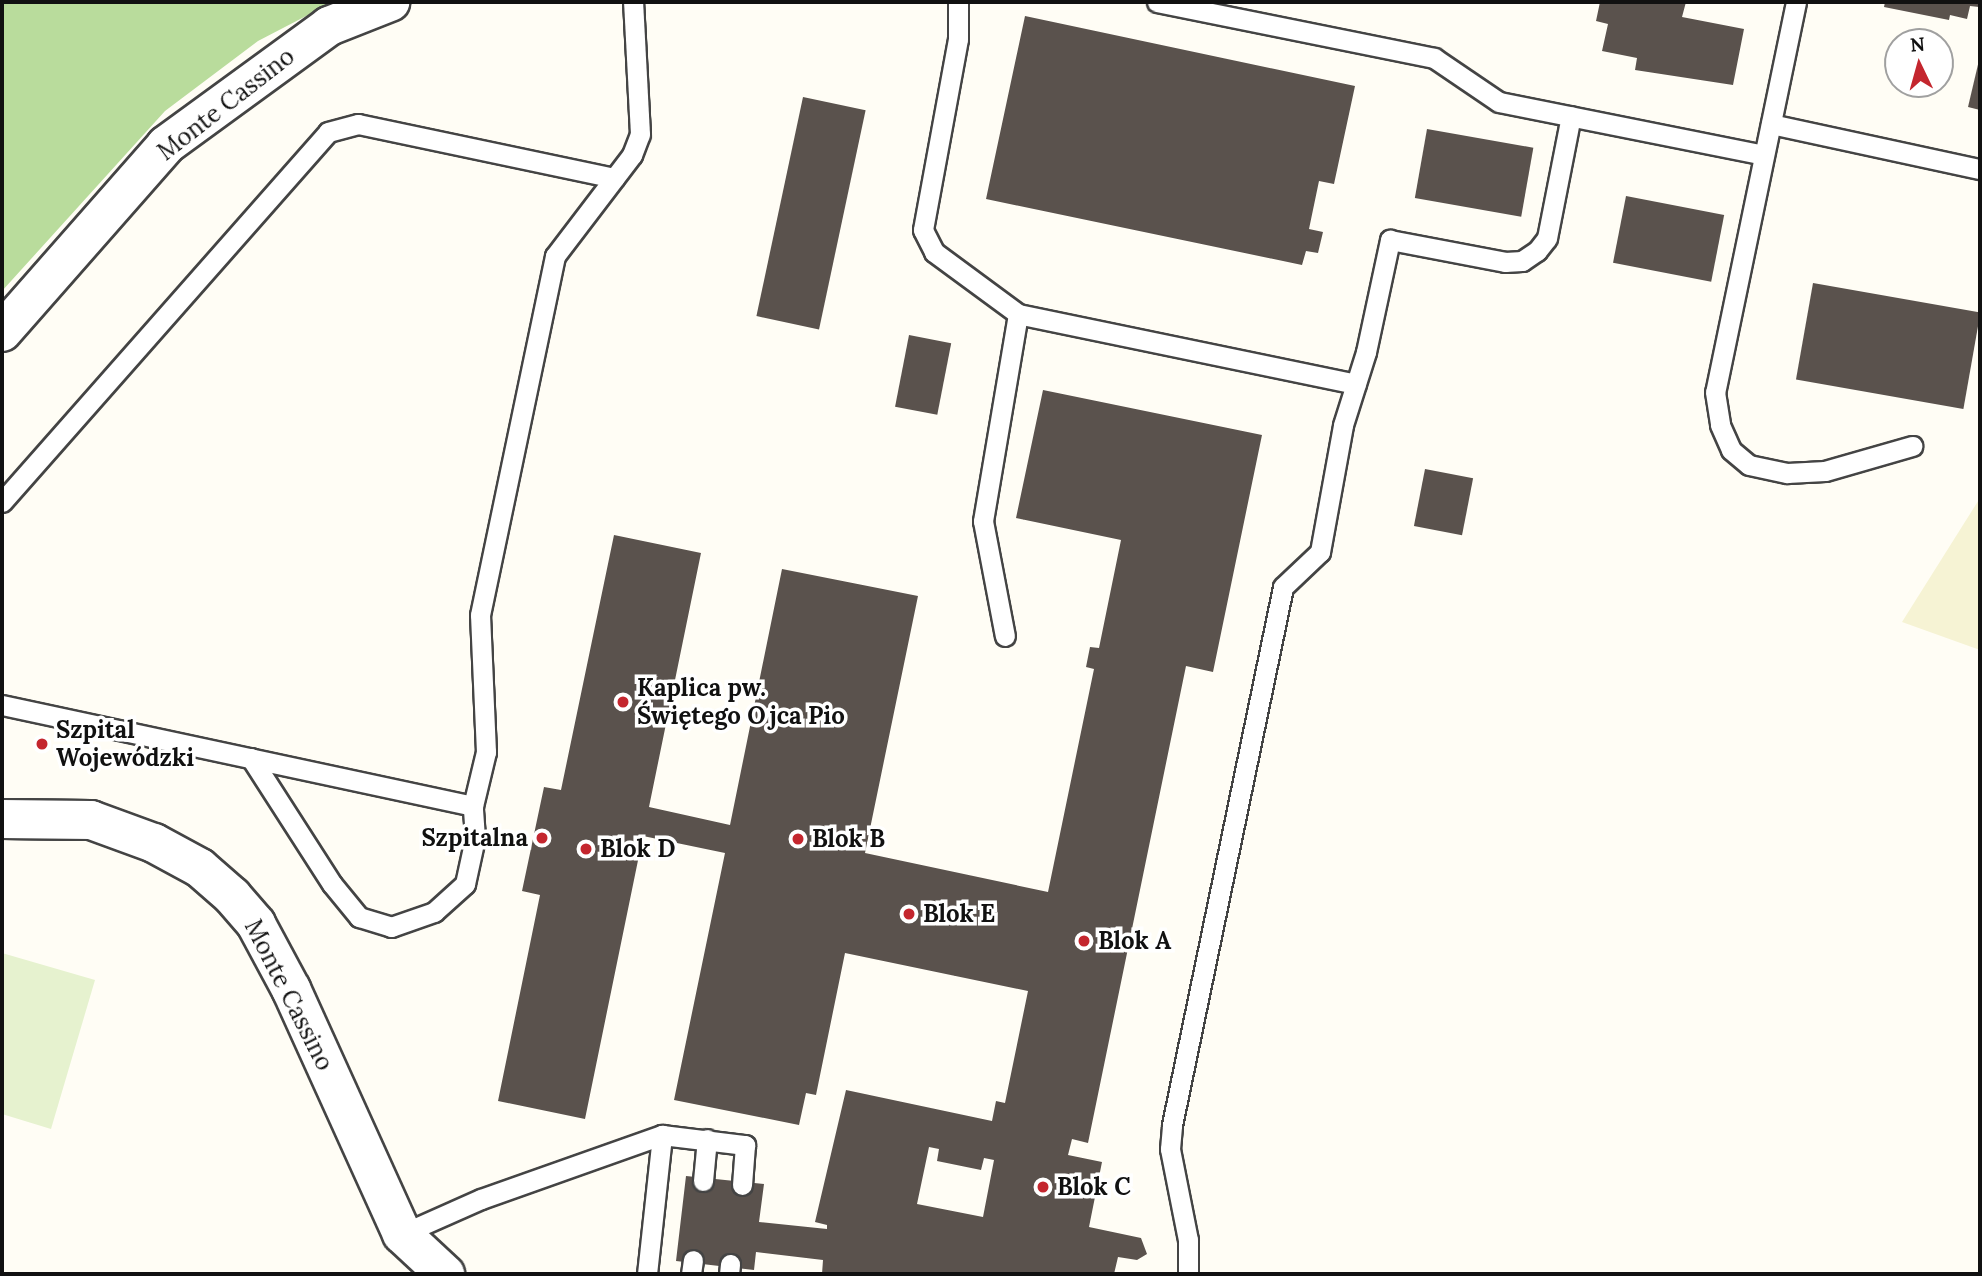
<!DOCTYPE html>
<html>
<head>
<meta charset="utf-8">
<style>
	body { margin:0 }
	#map { position:relative; width:1982px; height:1276px; overflow:hidden; background:#fffdf5; font-family:Lora,serif }
	div>[style] { position:absolute }
	.farmland>* { inset:0; background:#f6f3d4 }
	.forest>* { inset:0; background:#b9dc9c }
	.pitch>* { inset:0; background:#e6f2cf }
	.building>* { inset:0; background:#5a524d; transform-origin:0 0 }
	.roads { filter:drop-shadow(2px 0 #444) drop-shadow(-2px 0 #444) drop-shadow(0 2px #444) drop-shadow(0 -2px #444) }
	.lane>* { height:19px; margin:-9.5px; padding:0 9.5px; transform-origin:9.5px; border-radius:9.5px; background:#fff }
	.street>* { height:38px; margin:-19px; padding:0 19px; transform-origin:19px; border-radius:19px; background:#fff }
	.dots>* { width:19px; height:19px; translate:-50% -50%; box-sizing:border-box; border:4px solid #fff; border-radius:50% }
	span { translate:-50% -50%; white-space:nowrap; text-align:center; line-height:1.15; -webkit-text-stroke:7px #fff; paint-order:stroke }
	.street-label { font-size:24px; color:#111 }
	.poi-label { font-size:24px; color:#111; font-weight:700 }
	.left { translate:0 -50%; text-align:left }
	.right { translate:-100% -50%; text-align:right }
	.frame { position:absolute; inset:0; border:4px solid #111; pointer-events:none }
	.north { position:absolute; left:1884px; top:28px; width:70px; height:70px; box-sizing:border-box; background:#fff; border:2px solid #a0a0a0; border-radius:50%; rotate:355deg; font-size:19px; font-weight:700; line-height:28px; text-align:center; color:#111 }
	.north::after { content:''; display:block; margin:auto; width:24px; height:32px; background:#c4262e; clip-path:polygon(50% 0,100% 100%,50% 72%,0 100%) }
</style>
</head>
<body>
<div id="map">
	<div class="farmland">
		<div style="clip-path:polygon(1980px 498px,1980px 650px,1902px 622px)"></div>
	</div>
	<div class="forest">
		<div style="clip-path:polygon(2px 2px,333px 2px,258px 41px,165px 111px,2px 291px)"></div>
	</div>
	<div class="pitch">
		<div style="clip-path:polygon(2px 953px,95px 980px,51px 1129px,2px 1114px)"></div>
	</div>
	<div class="building">
		<div style="clip-path:polygon(1600px 2px,1686px 2px,1682px 17px,1744px 29px,1733px 85px,1635px 70px,1637px 58px,1602px 51px,1608px 24px,1596px 21px)"></div>
		<div style="clip-path:polygon(1885px 2px,1980px 2px,1979px 7px,1970px 6px,1967px 19px,1950px 15px,1949px 20px,1884px 7px)"></div>
		<div style="clip-path:polygon(1025px 16px,1355px 86px,1334px 184px,1319px 181px,1309px 229px,1323px 232px,1318px 253px,1306px 251px,1302px 265px,986px 199px)"></div>
		<div style="clip-path:polygon(1980px 56px,1980px 110px,1968px 107px)"></div>
		<div style="left:803px;top:97px;width:64px;height:224px;rotate:12deg"></div>
		<div style="left:1427px;top:129px;width:108px;height:70px;rotate:10deg"></div>
		<div style="left:1626px;top:196px;width:100px;height:68px;rotate:11deg"></div>
		<div style="left:1813px;top:283px;width:170px;height:98px;rotate:10deg"></div>
		<div style="left:909px;top:335px;width:43px;height:73px;rotate:11deg"></div>
		<div style="clip-path:polygon(evenodd,1043px 390px,1262px 435px,1213px 672px,1186px 666px,1088px 1143px,1072px 1139px,1068px 1155px,1102px 1162px,1089px 1227px,1141px 1238px,1147px 1254px,1137px 1260px,1118px 1257px,1114px 1274px,822px 1274px,823px 1260px,756px 1252px,754px 1270px,676px 1261px,686px 1176px,764px 1184px,759px 1222px,827px 1229px,827px 1225px,815px 1222px,846px 1090px,992px 1121px,996px 1101px,1005px 1103px,1028px 991px,845px 953px,816px 1095px,806px 1093px,799px 1125px,674px 1100px,725px 853px,643px 836px,585px 1119px,498px 1101px,540px 895px,522px 891px,544px 787px,561px 790px,614px 535px,701px 553px,649px 807px,730px 825px,782px 569px,918px 596px,865px 853px,1048px 892px,1094px 669px,1086px 667px,1090px 647px,1099px 648px,1121px 540px,1016px 518px,1043px 390px,929px 1147px,939px 1149px,937px 1161px,981px 1170px,984px 1158px,994px 1160px,983px 1217px,917px 1204px,929px 1147px)"></div>
		<div style="left:1425px;top:469px;width:49px;height:58px;rotate:11deg"></div>
	</div>
	<div class="roads">
		<div class="lane">
			<div style="left:958px;top:2px;width:37px;rotate:90deg"></div>
			<div style="left:958px;top:39px;width:194px;rotate:100.4deg"></div>
			<div style="left:923px;top:230px;width:25px;rotate:63deg"></div>
			<div style="left:934px;top:252px;width:104px;rotate:36.4deg"></div>
			<div style="left:1018px;top:314px;width:210px;rotate:99.6deg"></div>
			<div style="left:983px;top:521px;width:117px;rotate:79.2deg"></div>
			<div style="left:1157px;top:2px;width:283px;rotate:11.4deg"></div>
			<div style="left:1434px;top:58px;width:78px;rotate:34.1deg"></div>
			<div style="left:1499px;top:102px;width:270px;rotate:11.3deg"></div>
			<div style="left:1796px;top:2px;width:398px;rotate:101.7deg"></div>
			<div style="left:1715px;top:392px;width:33px;rotate:81deg"></div>
			<div style="left:1720px;top:425px;width:27px;rotate:66deg"></div>
			<div style="left:1731px;top:450px;width:23px;rotate:40deg"></div>
			<div style="left:1749px;top:465px;width:39px;rotate:12deg"></div>
			<div style="left:1787px;top:473px;width:38px;rotate:-3deg"></div>
			<div style="left:1825px;top:471px;width:91px;rotate:-16deg"></div>
			<div style="left:1771px;top:124px;width:214px;rotate:12.2deg"></div>
			<div style="left:1018px;top:314px;width:345px;rotate:11.7deg"></div>
			<div style="left:2px;top:502px;width:493px;rotate:-48.6deg"></div>
			<div style="left:328px;top:132px;width:31px;rotate:-15deg"></div>
			<div style="left:358px;top:124px;width:262px;rotate:11.9deg"></div>
			<div style="left:2px;top:705px;width:482px;rotate:12.1deg"></div>
			<div style="left:251px;top:758px;width:150px;rotate:57.3deg"></div>
			<div style="left:332px;top:884px;width:43px;rotate:50.7deg"></div>
			<div style="left:359px;top:917px;width:34px;rotate:17deg"></div>
			<div style="left:391px;top:927px;width:46px;rotate:-19.2deg"></div>
			<div style="left:434px;top:912px;width:42px;rotate:-42.1deg"></div>
			<div style="left:465px;top:884px;width:47px;rotate:-77.7deg"></div>
			<div style="left:475px;top:838px;width:32px;rotate:-94deg"></div>
			<div style="left:473px;top:806px;width:56px;rotate:-76.5deg"></div>
			<div style="left:486px;top:752px;width:137px;rotate:-92.5deg"></div>
			<div style="left:480px;top:615px;width:367px;rotate:-78.2deg"></div>
			<div style="left:555px;top:256px;width:127px;rotate:-52.7deg"></div>
			<div style="left:632px;top:155px;width:22px;rotate:-69deg"></div>
			<div style="left:640px;top:134px;width:132px;rotate:-93deg"></div>
			<div style="left:703px;top:1181px;width:42px;rotate:-84.6deg"></div>
			<div style="left:402px;top:1234px;width:86px;rotate:-23.9deg"></div>
			<div style="left:481px;top:1199px;width:192px;rotate:-19.5deg"></div>
			<div style="left:662px;top:1135px;width:84px;rotate:6.9deg"></div>
			<div style="left:745px;top:1145px;width:40px;rotate:94.3deg"></div>
			<div style="left:647px;top:1274px;width:140px;rotate:-83.8deg"></div>
			<div style="left:691px;top:1274px;width:14px;rotate:-82deg"></div>
			<div style="left:729px;top:1274px;width:10px;rotate:-84deg"></div>
			<div style="left:1188px;top:1274px;width:34px;rotate:-90deg"></div>
			<div style="left:1188px;top:1240px;width:93px;rotate:-101.2deg"></div>
			<div style="left:1170px;top:1149px;width:24px;rotate:-85deg"></div>
			<div style="left:1172px;top:1125px;width:549px;rotate:-78.34deg"></div>
			<div style="left:1283px;top:587px;width:51px;rotate:-43.4deg"></div>
			<div style="left:1320px;top:552px;width:129px;rotate:-79.7deg"></div>
			<div style="left:1343px;top:425px;width:77px;rotate:-72.5deg"></div>
			<div style="left:1366px;top:352px;width:115px;rotate:-77.9deg"></div>
			<div style="left:1390px;top:240px;width:117px;rotate:10.8deg"></div>
			<div style="left:1505px;top:262px;width:17px;rotate:-3deg"></div>
			<div style="left:1522px;top:261px;width:18px;rotate:-34deg"></div>
			<div style="left:1537px;top:251px;width:16px;rotate:-52deg"></div>
			<div style="left:1547px;top:238px;width:124px;rotate:-78.9deg"></div>
		</div>
		<div class="street">
			<div style="left:2px;top:332px;width:249px;rotate:-48.7deg"></div>
			<div style="left:166px;top:145px;width:202px;rotate:-36.1deg"></div>
			<div style="left:329px;top:26px;width:66px;rotate:-21.5deg"></div>
			<div style="left:2px;top:819px;width:89px;rotate:0.6deg"></div>
			<div style="left:91px;top:820px;width:67px;rotate:20.1deg"></div>
			<div style="left:154px;top:843px;width:52px;rotate:28.5deg"></div>
			<div style="left:200px;top:868px;width:43px;rotate:41.2deg"></div>
			<div style="left:232px;top:896px;width:37px;rotate:49deg"></div>
			<div style="left:256px;top:924px;width:74px;rotate:61.7deg"></div>
			<div style="left:291px;top:989px;width:269px;rotate:65.6deg"></div>
			<div style="left:402px;top:1234px;width:59px;rotate:42.9deg"></div>
		</div>
	</div>
	<div class="dots">
		<div style="left:623px;top:702px;background:#c4262e"></div>
		<div style="left:42px;top:744px;background:#c4262e"></div>
		<div style="left:542px;top:838px;background:#c4262e"></div>
		<div style="left:798px;top:839px;background:#c4262e"></div>
		<div style="left:586px;top:849px;background:#c4262e"></div>
		<div style="left:909px;top:914px;background:#c4262e"></div>
		<div style="left:1084px;top:941px;background:#c4262e"></div>
		<div style="left:1043px;top:1187px;background:#c4262e"></div>
	</div>
	<div class="street-label">
		<span style="left:226px;top:104px;rotate:-38deg">Monte Cassino</span>
		<span style="left:289px;top:995px;rotate:63deg">Monte Cassino</span>
	</div>
	<div class="poi-label">
		<span class="left" style="left:637px;top:702px">Kaplica pw.<br>Świętego Ojca Pio</span>
		<span class="left" style="left:56px;top:744px">Szpital<br>Wojewódzki</span>
		<span class="right" style="left:528px;top:838px">Szpitalna</span>
		<span class="left" style="left:812px;top:839px">Blok B</span>
		<span class="left" style="left:600px;top:849px">Blok D</span>
		<span class="left" style="left:923px;top:914px">Blok E</span>
		<span class="left" style="left:1098px;top:941px">Blok A</span>
		<span class="left" style="left:1057px;top:1187px">Blok C</span>
	</div>
	<div class="frame"></div>
	<div class="north">N</div>
</div>
</body>
</html>
